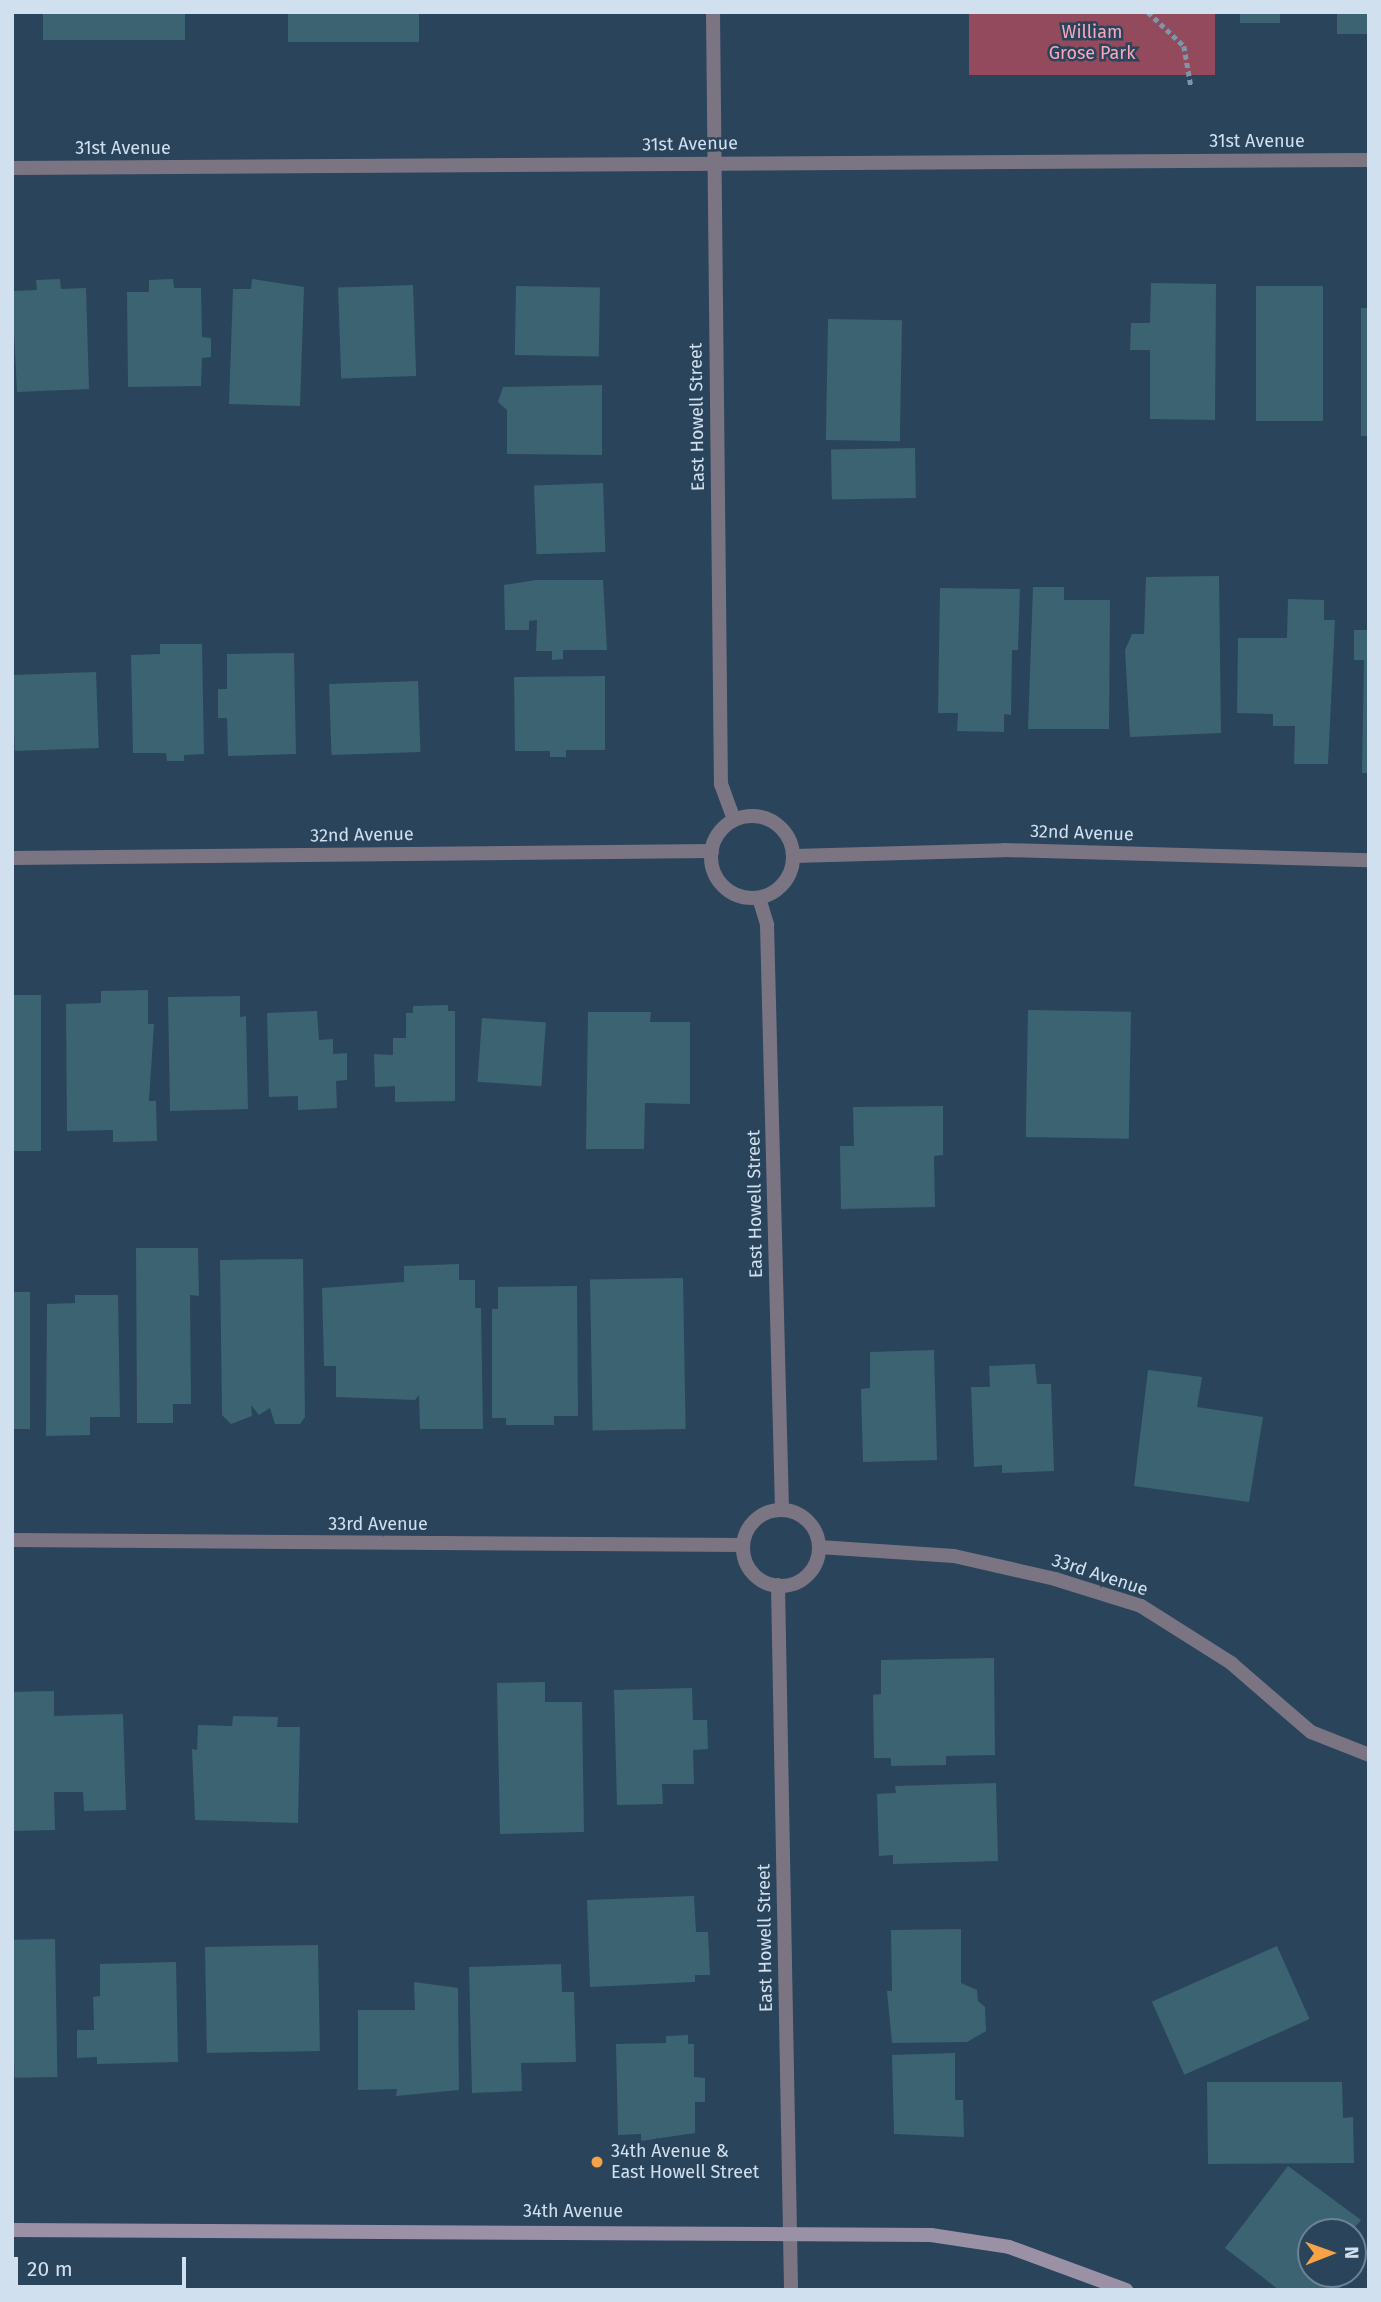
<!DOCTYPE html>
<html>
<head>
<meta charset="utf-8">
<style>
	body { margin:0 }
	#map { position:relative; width:1381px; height:2302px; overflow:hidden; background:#2a445b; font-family:"Fira Sans",sans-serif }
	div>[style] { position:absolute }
	.green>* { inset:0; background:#934a5d; transform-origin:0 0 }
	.building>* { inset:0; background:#3c6372; transform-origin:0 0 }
	.path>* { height:4.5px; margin-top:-2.25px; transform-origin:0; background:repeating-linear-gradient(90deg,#8095a7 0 5px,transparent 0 8.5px) }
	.street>* { height:14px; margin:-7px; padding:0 7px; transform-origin:7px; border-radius:7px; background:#7b7583 }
	.street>.ring { margin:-7px; padding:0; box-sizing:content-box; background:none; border:14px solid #7b7583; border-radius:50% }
	.secondary>* { height:14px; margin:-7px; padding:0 7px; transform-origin:7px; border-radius:7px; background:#9a91a7 }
	.dots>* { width:19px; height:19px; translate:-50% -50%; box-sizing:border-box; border:4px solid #2a445b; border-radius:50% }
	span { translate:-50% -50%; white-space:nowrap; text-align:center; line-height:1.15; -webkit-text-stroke:5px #2a445b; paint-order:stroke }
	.park-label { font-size:18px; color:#fca6b9 }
	.street-label { font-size:18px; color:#d1e0ee }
	.poi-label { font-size:18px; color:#d1e0ee }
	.left { translate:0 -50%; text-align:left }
	.frame { position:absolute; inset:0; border:14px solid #d1e0ee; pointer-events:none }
	.north { position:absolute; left:1297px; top:2218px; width:70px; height:70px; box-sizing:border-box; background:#2a445b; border:2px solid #6d8296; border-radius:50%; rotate:89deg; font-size:19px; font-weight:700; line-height:28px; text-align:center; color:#d1e0ee }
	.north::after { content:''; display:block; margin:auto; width:24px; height:32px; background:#f6a247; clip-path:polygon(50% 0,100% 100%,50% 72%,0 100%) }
	.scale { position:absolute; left:14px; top:2257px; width:172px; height:32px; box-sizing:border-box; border:4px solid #d1e0ee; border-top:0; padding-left:9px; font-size:21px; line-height:24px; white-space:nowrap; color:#d1e0ee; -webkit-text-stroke:5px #2a445b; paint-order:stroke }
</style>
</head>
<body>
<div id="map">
	<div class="green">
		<div style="left:969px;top:12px;width:246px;height:63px"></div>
	</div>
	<div class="building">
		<div style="left:43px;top:12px;width:142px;height:28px"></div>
		<div style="left:288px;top:12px;width:131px;height:30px"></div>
		<div style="left:1240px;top:12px;width:40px;height:11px"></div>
		<div style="left:1337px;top:12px;width:32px;height:22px"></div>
		<div style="clip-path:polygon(60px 279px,61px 289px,86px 288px,89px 389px,17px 392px,12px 291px,37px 290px,36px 280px)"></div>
		<div style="clip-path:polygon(173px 279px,174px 288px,201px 288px,202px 337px,211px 338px,211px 357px,202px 358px,201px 386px,128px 387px,127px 292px,149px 292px,149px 280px)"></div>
		<div style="clip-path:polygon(252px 279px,304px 287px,300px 406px,229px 404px,233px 289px,251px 289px)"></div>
		<div style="clip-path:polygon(1151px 283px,1216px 284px,1215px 420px,1150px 419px,1150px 350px,1130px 350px,1131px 323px,1150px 323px)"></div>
		<div style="left:413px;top:285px;width:91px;height:75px;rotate:88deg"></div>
		<div style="left:516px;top:286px;width:84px;height:69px;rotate:1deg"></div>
		<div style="left:1256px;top:286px;width:67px;height:135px"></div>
		<div style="left:1361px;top:308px;width:8px;height:128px"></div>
		<div style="left:828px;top:319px;width:74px;height:121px;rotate:1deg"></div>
		<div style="clip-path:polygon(602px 385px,602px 455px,507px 454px,507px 410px,498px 402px,503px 387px)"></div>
		<div style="left:915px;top:448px;width:50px;height:84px;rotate:89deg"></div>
		<div style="left:603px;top:483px;width:69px;height:69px;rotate:88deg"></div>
		<div style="clip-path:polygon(1219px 576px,1221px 733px,1130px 737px,1125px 650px,1132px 634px,1144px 634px,1146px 577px)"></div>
		<div style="clip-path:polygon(536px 580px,603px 580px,607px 650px,563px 650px,563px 659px,552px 660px,552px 651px,536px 651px,537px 620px,529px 621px,529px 630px,505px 630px,504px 585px)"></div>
		<div style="clip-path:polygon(1033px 587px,1064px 587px,1064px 600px,1110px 600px,1109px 729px,1028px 729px)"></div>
		<div style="clip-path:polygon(940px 588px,1020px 589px,1018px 650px,1012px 650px,1011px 715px,1004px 714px,1004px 732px,957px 731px,958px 713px,938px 713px)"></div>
		<div style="clip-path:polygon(1288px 599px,1324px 600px,1324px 620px,1335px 620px,1328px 764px,1294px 764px,1295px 726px,1273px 726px,1273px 714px,1237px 713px,1238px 638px,1287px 638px)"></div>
		<div style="clip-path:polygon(1354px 630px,1369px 630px,1369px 773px,1362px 773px,1364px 660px,1354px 660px)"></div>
		<div style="clip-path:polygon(160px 644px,202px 644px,204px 754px,184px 755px,184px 761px,167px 761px,166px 753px,133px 753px,131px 655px,160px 654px)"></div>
		<div style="clip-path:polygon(294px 653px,296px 754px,228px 756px,227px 718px,218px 718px,218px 689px,227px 689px,227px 654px)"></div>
		<div style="left:96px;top:672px;width:76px;height:84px;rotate:88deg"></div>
		<div style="clip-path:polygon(605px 676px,605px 750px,566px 750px,566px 757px,550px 757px,550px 751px,515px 751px,514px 677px)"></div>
		<div style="left:418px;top:681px;width:71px;height:89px;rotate:88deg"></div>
		<div style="clip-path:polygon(148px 990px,148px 1024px,154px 1024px,149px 1101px,156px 1101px,157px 1141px,113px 1142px,113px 1130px,67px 1131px,66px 1004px,101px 1003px,101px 991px)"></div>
		<div style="left:12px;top:995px;width:29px;height:156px"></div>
		<div style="clip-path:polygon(240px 996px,240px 1017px,246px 1016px,248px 1109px,170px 1111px,168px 997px)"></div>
		<div style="clip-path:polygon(448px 1005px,448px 1011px,455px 1011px,455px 1101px,395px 1102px,395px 1086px,375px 1087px,374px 1054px,393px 1055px,393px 1038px,406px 1038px,406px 1013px,413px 1013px,413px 1006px)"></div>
		<div style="left:1028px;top:1010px;width:103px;height:127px;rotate:1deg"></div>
		<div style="clip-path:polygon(317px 1011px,319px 1040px,333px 1039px,333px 1054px,347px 1053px,347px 1080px,336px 1081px,337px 1108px,298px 1110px,298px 1096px,269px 1097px,267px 1013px)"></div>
		<div style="clip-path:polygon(588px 1012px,651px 1012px,650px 1022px,690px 1022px,690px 1104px,645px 1103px,644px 1149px,586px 1149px)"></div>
		<div style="left:482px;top:1018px;width:64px;height:64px;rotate:4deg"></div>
		<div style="clip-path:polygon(943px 1106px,943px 1155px,934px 1156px,935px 1207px,841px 1209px,840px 1146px,854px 1146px,853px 1107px)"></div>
		<div style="clip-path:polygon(136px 1248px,198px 1248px,199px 1296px,190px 1295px,191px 1404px,173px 1404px,173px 1423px,137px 1423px)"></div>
		<div style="clip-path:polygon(303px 1259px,305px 1417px,300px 1424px,275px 1424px,270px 1408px,259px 1415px,251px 1405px,252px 1416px,231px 1424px,222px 1415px,220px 1260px)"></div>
		<div style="clip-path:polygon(459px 1264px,459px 1280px,475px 1280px,475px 1308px,481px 1308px,483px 1429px,420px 1429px,419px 1395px,415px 1400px,336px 1397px,336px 1366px,324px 1366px,322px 1288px,404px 1282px,404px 1266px)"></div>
		<div style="left:683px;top:1278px;width:151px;height:93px;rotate:89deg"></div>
		<div style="clip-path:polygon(577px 1286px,578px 1416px,554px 1416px,554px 1425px,506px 1425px,506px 1418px,492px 1418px,492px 1309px,498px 1309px,498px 1287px)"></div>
		<div style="left:12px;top:1292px;width:18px;height:137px"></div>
		<div style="clip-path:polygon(75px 1295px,118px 1295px,120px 1417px,90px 1417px,90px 1435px,46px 1436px,47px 1304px,75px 1303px)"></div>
		<div style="clip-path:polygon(934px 1350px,937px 1460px,863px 1462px,861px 1389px,870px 1388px,870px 1352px)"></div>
		<div style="clip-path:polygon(1035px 1364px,1037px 1384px,1051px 1384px,1054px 1471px,1002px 1473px,1002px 1465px,974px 1467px,971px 1387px,990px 1387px,989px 1366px)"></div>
		<div style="clip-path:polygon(1148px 1370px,1202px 1377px,1197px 1407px,1263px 1417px,1249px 1502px,1134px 1486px)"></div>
		<div style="clip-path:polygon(994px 1658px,995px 1755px,946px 1756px,946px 1765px,891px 1766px,891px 1758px,874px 1758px,873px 1695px,881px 1694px,881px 1660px)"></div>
		<div style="clip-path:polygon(545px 1682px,545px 1702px,582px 1702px,584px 1832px,500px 1834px,497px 1683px)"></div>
		<div style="clip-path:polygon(692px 1688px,693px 1720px,707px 1720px,708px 1749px,693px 1750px,694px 1784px,662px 1784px,663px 1804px,617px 1805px,614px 1690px)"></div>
		<div style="clip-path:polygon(54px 1691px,54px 1716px,123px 1714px,126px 1810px,84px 1811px,83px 1792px,54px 1792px,55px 1830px,12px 1831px,12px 1692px)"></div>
		<div style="clip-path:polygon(233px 1716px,278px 1717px,277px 1727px,300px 1727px,298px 1823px,195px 1820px,192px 1749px,197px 1750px,198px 1725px,232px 1726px)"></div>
		<div style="clip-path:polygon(996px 1783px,998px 1861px,893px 1864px,893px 1855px,879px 1856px,877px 1794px,896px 1793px,895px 1786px)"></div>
		<div style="clip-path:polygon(694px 1896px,696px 1932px,708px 1932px,710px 1975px,695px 1975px,695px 1982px,590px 1987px,587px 1900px)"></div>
		<div style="clip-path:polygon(961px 1929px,961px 1983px,977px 1990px,978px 2001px,985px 2007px,986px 2031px,967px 2042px,892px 2043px,887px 1991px,892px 1991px,891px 1930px)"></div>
		<div style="left:55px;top:1939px;width:138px;height:43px;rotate:89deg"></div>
		<div style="left:318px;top:1945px;width:106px;height:113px;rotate:89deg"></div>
		<div style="left:1277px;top:1946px;width:80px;height:137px;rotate:66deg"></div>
		<div style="clip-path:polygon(176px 1962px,178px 2062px,97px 2064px,97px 2057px,77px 2058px,77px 2030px,94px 2030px,93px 1997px,100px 1996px,100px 1964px)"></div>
		<div style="clip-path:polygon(561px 1964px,562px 1992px,574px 1992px,576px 2062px,521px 2063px,522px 2091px,472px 2093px,469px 1967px)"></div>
		<div style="clip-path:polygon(414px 1982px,458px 1988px,459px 2090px,396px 2096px,397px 2089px,358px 2090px,358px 2010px,415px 2010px)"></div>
		<div style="clip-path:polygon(688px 2035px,688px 2044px,694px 2044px,694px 2077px,705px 2078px,705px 2102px,695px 2102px,695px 2133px,641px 2141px,641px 2134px,618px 2135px,616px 2044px,666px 2043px,666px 2036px)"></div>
		<div style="clip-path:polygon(955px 2053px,955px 2100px,963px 2100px,964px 2137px,894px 2134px,892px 2055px)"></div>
		<div style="clip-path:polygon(1207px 2082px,1342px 2082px,1343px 2118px,1353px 2117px,1354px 2163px,1208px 2164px)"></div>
		<div style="clip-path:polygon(1288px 2166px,1361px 2220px,1351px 2232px,1311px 2232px,1311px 2274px,1348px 2274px,1339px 2290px,1279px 2290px,1225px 2248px)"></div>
	</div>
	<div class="path">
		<div style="left:1148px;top:12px;width:50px;rotate:43.4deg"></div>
		<div style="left:1184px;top:46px;width:40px;rotate:80deg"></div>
	</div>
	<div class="street">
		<div style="left:713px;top:12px;width:772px;rotate:89.41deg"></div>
		<div style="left:721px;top:784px;width:38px;rotate:70deg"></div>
		<div style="left:12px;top:168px;width:1357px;rotate:-0.34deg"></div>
		<div class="ring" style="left:711px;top:816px;width:68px;height:68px"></div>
		<div style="left:794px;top:856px;width:210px;rotate:-1.6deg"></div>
		<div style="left:1004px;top:850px;width:365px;rotate:1.6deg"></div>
		<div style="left:12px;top:858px;width:700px;rotate:-0.57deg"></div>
		<div style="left:759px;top:898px;width:28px;rotate:73deg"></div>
		<div style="left:767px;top:925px;width:585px;rotate:88.53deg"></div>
		<div class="ring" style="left:743px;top:1510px;width:62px;height:62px"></div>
		<div style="left:12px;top:1540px;width:731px;rotate:0.39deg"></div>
		<div style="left:819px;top:1547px;width:135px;rotate:3.8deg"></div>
		<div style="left:954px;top:1556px;width:104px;rotate:12.8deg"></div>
		<div style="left:1055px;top:1579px;width:90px;rotate:17.4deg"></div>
		<div style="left:1141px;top:1606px;width:107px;rotate:32.3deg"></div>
		<div style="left:1231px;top:1663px;width:106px;rotate:40.8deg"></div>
		<div style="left:1311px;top:1732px;width:62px;rotate:21.6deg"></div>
		<div style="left:778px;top:1585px;width:705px;rotate:88.94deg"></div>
	</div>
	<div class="secondary">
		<div style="left:12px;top:2230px;width:919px;rotate:0.31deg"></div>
		<div style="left:931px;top:2235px;width:79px;rotate:8.7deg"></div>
		<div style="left:1009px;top:2247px;width:125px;rotate:20.2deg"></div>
	</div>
	<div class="dots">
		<div style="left:597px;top:2162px;background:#f6a247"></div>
	</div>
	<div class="park-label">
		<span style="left:1092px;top:43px">William<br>Grose Park</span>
	</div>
	<div class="street-label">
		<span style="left:1257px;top:141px">31st Avenue</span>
		<span style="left:690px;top:144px;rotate:-1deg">31st Avenue</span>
		<span style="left:123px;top:148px">31st Avenue</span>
		<span style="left:697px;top:417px;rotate:-91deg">East Howell Street</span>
		<span style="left:1082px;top:833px;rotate:2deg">32nd Avenue</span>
		<span style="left:362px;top:835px;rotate:-1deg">32nd Avenue</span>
		<span style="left:755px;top:1204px;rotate:-91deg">East Howell Street</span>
		<span style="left:378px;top:1524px">33rd Avenue</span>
		<span style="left:1100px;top:1575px;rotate:18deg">33rd Avenue</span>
		<span style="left:765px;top:1938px;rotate:-91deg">East Howell Street</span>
		<span style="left:573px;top:2211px">34th Avenue</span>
	</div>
	<div class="poi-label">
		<span class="left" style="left:611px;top:2162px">34th Avenue &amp;<br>East Howell Street</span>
	</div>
	<div class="frame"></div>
	<div class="north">N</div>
	<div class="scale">20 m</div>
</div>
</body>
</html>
